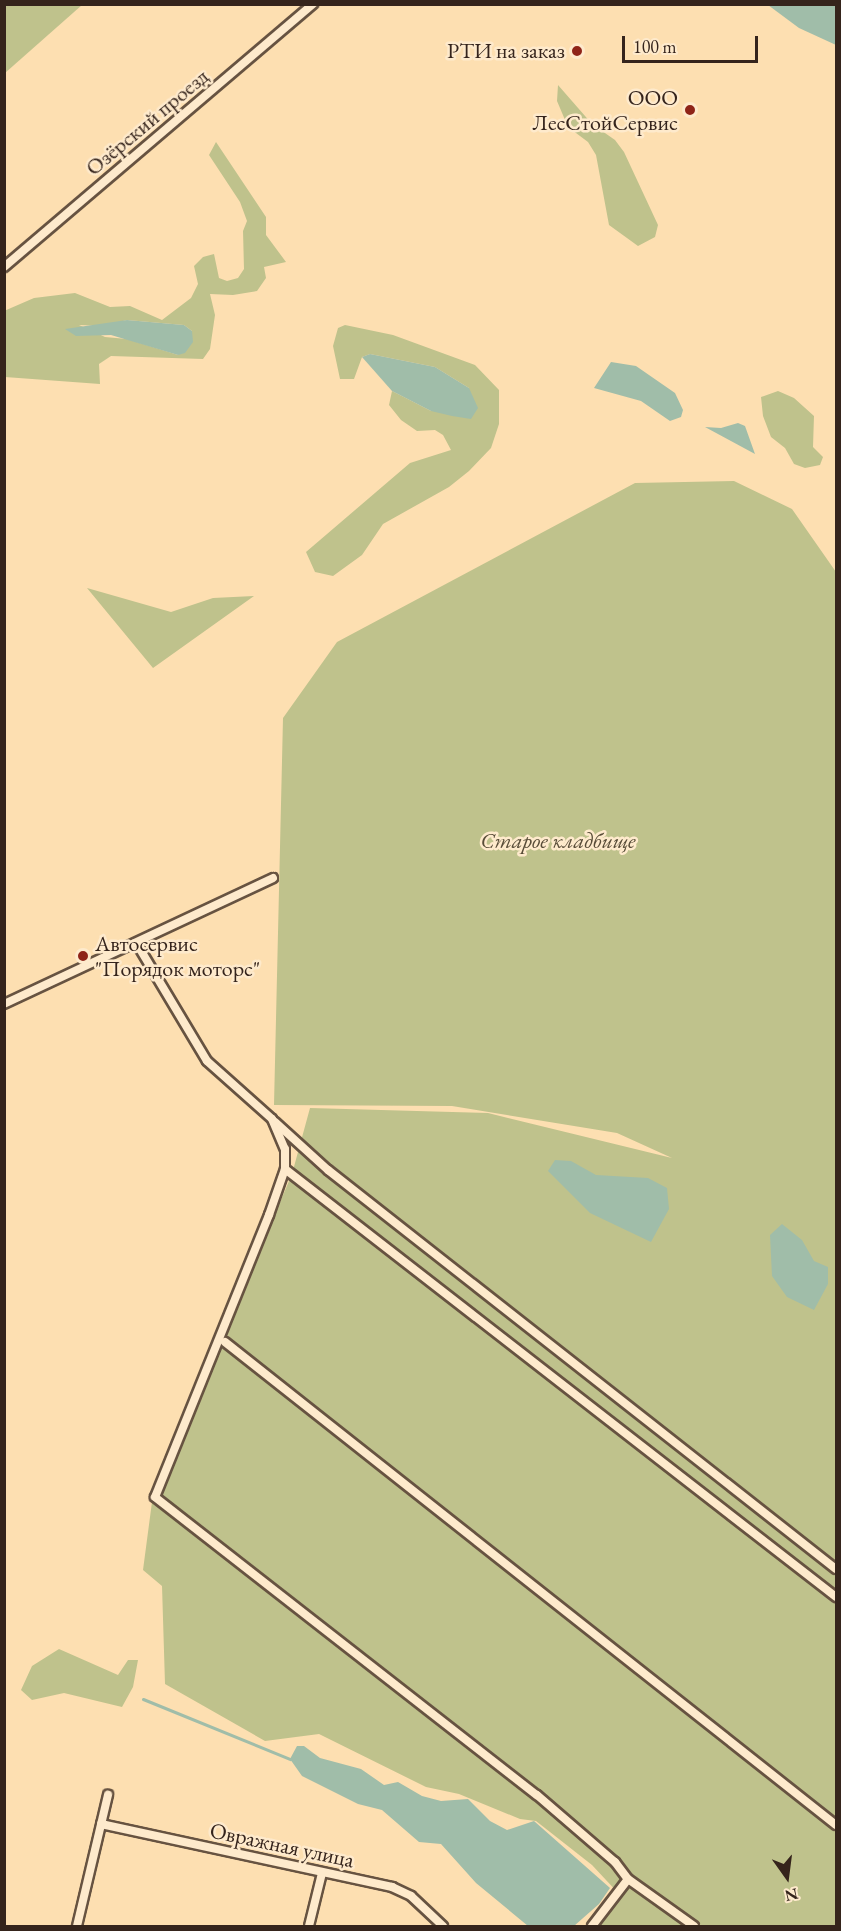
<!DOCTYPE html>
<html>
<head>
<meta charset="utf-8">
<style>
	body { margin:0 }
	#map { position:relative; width:841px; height:1931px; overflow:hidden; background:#fddfb1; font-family:"EB Garamond",serif }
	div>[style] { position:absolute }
	.green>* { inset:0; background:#bfc28c }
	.water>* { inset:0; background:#a0bda9 }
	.stream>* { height:3px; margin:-1.5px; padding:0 1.5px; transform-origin:1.5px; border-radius:1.5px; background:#a0bda9 }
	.roads { filter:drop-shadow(2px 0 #675341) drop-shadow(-2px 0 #675341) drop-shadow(0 2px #675341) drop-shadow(0 -2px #675341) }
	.street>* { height:8px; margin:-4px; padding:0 4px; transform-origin:4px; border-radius:4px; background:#feeacc }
	.dots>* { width:16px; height:16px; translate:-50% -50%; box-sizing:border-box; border:3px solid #feeacc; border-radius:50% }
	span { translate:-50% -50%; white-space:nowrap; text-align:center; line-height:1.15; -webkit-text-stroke:5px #feeacc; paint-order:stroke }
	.poi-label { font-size:22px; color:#35241c }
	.right { translate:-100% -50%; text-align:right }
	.left { translate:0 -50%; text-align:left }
	.street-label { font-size:22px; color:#35241c }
	.park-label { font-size:22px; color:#584c38; font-style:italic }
	.frame { position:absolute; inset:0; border:6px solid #35241c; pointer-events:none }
	.north { position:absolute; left:757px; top:1847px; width:60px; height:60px; -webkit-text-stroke:4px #feeacc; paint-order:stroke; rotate:166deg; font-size:16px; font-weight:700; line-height:24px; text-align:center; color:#35241c }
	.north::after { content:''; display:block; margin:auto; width:21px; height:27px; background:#35241c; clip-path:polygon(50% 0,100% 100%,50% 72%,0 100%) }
	.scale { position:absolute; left:622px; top:36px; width:136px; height:27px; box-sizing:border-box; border:3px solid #35241c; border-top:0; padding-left:8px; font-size:18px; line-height:21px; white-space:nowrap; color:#35241c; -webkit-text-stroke:4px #feeacc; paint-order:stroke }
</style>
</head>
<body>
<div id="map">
	<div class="green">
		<div style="clip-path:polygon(5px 4px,82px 4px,82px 5px,5px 73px)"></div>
		<div style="clip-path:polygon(558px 85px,592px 124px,615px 140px,624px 152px,658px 225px,655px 237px,638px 246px,609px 225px,596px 155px,588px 142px,568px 127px,557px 101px)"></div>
		<div style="clip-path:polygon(evenodd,216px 142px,266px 217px,266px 235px,286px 262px,264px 267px,266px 278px,257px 291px,233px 295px,210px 294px,215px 315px,210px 349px,203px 359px,111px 356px,99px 364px,100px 384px,5px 377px,4px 311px,34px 298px,75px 293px,110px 307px,130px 306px,162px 320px,191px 298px,198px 284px,194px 266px,203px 257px,214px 254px,219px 278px,227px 281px,238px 278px,244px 269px,243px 231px,247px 221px,240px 202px,209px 155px,216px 142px,127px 320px,184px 325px,192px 331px,178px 355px,127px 339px,105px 337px,79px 325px,103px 326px,127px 320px)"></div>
		<div style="clip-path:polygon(345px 325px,393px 335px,475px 365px,499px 390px,499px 424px,491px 448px,469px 471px,449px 487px,383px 524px,362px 555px,333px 576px,315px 572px,306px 552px,410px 463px,451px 450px,443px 435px,435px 430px,417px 431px,401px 420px,389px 405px,392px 391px,431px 411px,469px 388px,435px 367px,370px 354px,362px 357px,354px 379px,340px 379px,333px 346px,338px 328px)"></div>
		<div style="clip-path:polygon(778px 391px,794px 398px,814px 416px,813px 447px,823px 457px,820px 465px,805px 468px,794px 464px,785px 448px,771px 437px,763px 416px,761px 397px)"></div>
		<div style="clip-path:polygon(734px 481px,792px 509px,836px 572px,836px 1926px,597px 1926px,620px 1895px,592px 1865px,536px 1821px,520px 1819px,459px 1794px,426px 1787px,319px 1734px,265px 1741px,165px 1684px,162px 1586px,143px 1570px,152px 1502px,292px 1174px,310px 1108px,488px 1113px,672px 1158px,617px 1133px,452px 1106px,274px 1105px,283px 718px,337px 642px,635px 483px)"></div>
		<div style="clip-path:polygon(87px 588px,171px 612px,213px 598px,254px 596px,153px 668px)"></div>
		<div style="clip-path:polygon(59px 1649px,118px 1675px,128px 1660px,138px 1660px,133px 1687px,122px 1707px,64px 1693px,32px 1700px,21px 1690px,32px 1666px)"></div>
	</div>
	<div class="water">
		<div style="clip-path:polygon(768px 5px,836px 5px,836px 45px,799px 28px)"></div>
		<div style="clip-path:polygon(127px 320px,184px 325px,192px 331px,193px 342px,185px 353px,178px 355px,111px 335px,76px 336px,65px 329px)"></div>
		<div style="clip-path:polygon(370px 354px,435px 367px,469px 388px,478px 408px,471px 419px,452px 416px,431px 411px,392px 391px,362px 357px)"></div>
		<div style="clip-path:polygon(611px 362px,636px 366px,675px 393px,683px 410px,681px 417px,670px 421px,641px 401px,594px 388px)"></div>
		<div style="clip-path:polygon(738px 423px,745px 426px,755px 454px,705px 427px,721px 428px)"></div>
		<div style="clip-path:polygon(555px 1160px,571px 1161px,596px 1175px,648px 1178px,667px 1188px,669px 1209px,651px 1242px,590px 1213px,548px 1171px)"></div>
		<div style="clip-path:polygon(782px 1224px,802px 1240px,814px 1261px,828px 1267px,828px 1284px,814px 1310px,787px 1297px,772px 1276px,770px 1235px)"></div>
		<div style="clip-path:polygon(297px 1746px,304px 1746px,320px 1758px,361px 1769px,384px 1785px,398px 1782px,422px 1796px,441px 1801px,468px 1799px,490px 1821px,507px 1830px,534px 1821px,610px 1888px,599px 1904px,574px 1926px,528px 1926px,476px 1883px,441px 1844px,419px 1842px,382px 1810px,358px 1804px,302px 1776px,290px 1759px)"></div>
	</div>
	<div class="stream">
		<div style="left:143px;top:1699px;width:159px;rotate:22.2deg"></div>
	</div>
	<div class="roads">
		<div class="street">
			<div style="left:4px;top:267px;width:406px;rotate:-40.4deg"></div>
			<div style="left:137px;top:944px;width:136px;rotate:59.1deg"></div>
			<div style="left:207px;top:1061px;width:87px;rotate:41.7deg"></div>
			<div style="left:272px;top:1119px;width:33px;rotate:67deg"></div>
			<div style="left:285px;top:1149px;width:20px;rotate:90deg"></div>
			<div style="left:285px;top:1169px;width:49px;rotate:109.2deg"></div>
			<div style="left:269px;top:1215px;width:304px;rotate:112deg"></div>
			<div style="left:155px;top:1497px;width:484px;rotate:38deg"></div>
			<div style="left:537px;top:1795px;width:103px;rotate:40.7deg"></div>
			<div style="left:615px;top:1862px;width:21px;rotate:53deg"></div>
			<div style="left:628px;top:1879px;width:81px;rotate:35.5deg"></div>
			<div style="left:4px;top:1004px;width:297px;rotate:-25.1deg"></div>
			<div style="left:275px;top:1122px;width:72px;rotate:42.2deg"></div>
			<div style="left:328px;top:1170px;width:646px;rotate:38.15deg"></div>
			<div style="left:285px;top:1169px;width:698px;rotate:37.84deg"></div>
			<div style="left:225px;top:1342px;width:779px;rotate:38.33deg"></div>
			<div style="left:101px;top:1824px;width:298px;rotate:12.2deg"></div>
			<div style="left:392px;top:1887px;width:21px;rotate:25deg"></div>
			<div style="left:411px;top:1896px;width:44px;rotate:43.2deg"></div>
			<div style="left:77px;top:1926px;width:135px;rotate:-76.7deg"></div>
			<div style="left:309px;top:1926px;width:55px;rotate:-76.2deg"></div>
			<div style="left:592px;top:1926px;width:59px;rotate:-52.5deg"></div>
		</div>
	</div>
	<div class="dots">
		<div style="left:577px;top:51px;background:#8f2418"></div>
		<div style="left:690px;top:110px;background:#8f2418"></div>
		<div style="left:83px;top:956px;background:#8f2418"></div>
	</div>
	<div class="poi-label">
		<span class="right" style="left:565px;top:51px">РТИ на заказ</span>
		<span class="right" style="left:678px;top:110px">ООО<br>ЛесСтойСервис</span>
		<span class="left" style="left:95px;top:956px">Автосервис<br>"Порядок моторс"</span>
	</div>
	<div class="street-label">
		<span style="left:147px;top:122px;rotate:-40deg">Озёрский проезд</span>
		<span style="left:282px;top:1845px;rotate:12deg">Овражная улица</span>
	</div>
	<div class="park-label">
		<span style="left:558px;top:841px">Старое кладбище</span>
	</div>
	<div class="frame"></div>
	<div class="north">N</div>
	<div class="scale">100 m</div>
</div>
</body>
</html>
